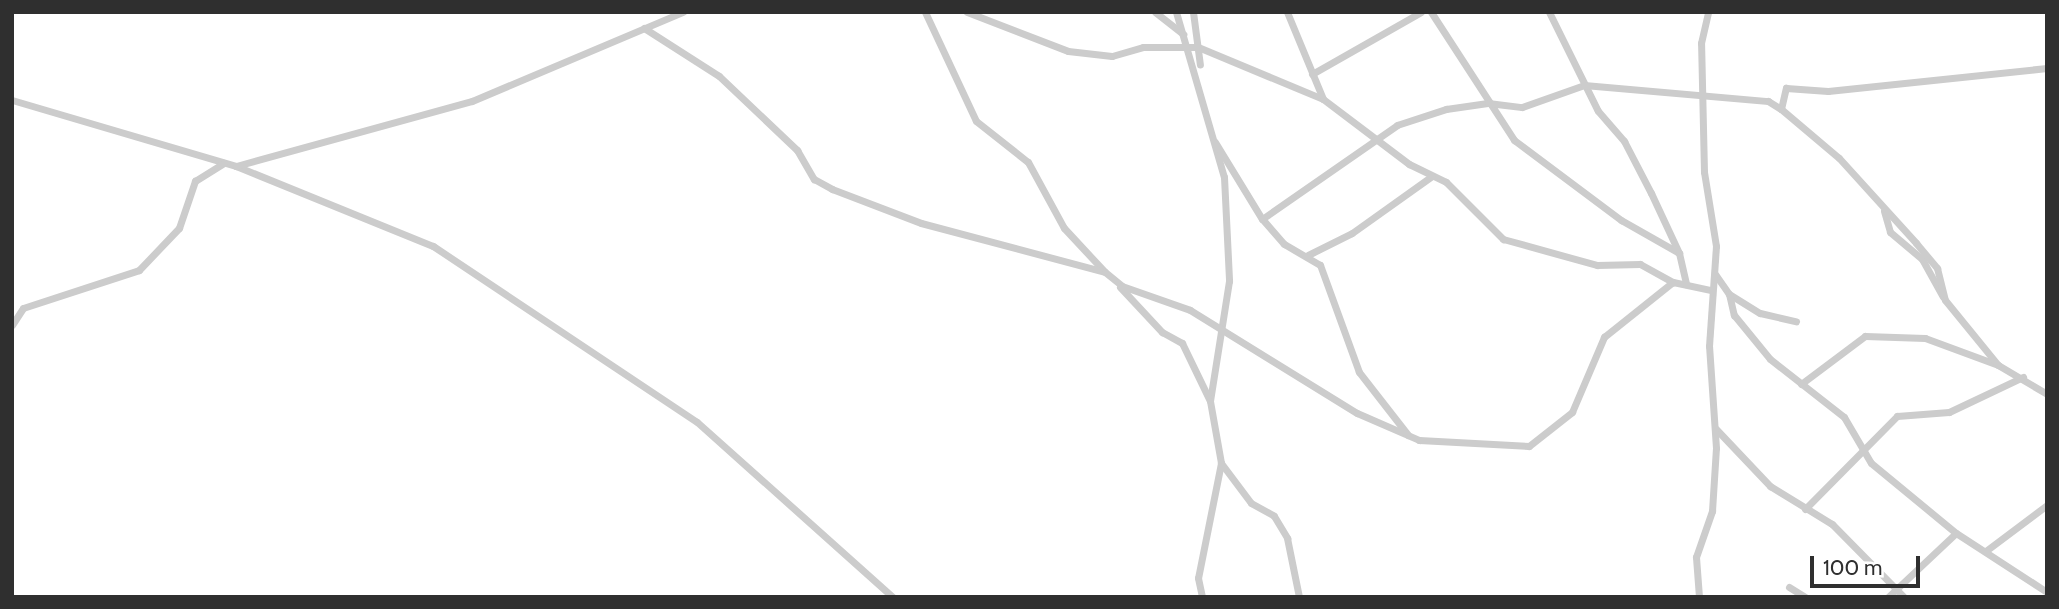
<!DOCTYPE html>
<html>
<head>
<meta charset="utf-8">
<style>
	body { margin:0 }
	#map { position:relative; width:2059px; height:609px; overflow:hidden; background:#fff; font-family:Cabin,sans-serif }
	div>[style] { position:absolute }
	.minor>* { height:7px; margin:-3.5px; padding:0 3.5px; transform-origin:3.5px; border-radius:3.5px; background:#ccc }
	span { translate:-50% -50%; white-space:nowrap; text-align:center; line-height:1.15; -webkit-text-stroke:7px #fff; paint-order:stroke }
	.frame { position:absolute; inset:0; border:14px solid #2f2f2f; pointer-events:none }
	.scale { position:absolute; left:1810px; top:556px; width:110px; height:32px; box-sizing:border-box; border:4px solid #2f2f2f; border-top:0; padding-left:9px; font-size:21px; line-height:24px; white-space:nowrap; color:#2f2f2f; -webkit-text-stroke:5px #fff; paint-order:stroke }
</style>
</head>
<body>
<div id="map">
	<div class="minor">
		<div style="left:925px;top:12px;width:120px;rotate:64.9deg"></div>
		<div style="left:976px;top:121px;width:66px;rotate:38.3deg"></div>
		<div style="left:1028px;top:162px;width:75px;rotate:61.4deg"></div>
		<div style="left:1064px;top:228px;width:59px;rotate:47.1deg"></div>
		<div style="left:967px;top:12px;width:108px;rotate:21.1deg"></div>
		<div style="left:1068px;top:51px;width:44px;rotate:6.5deg"></div>
		<div style="left:1112px;top:56px;width:32px;rotate:-16deg"></div>
		<div style="left:1143px;top:47px;width:55px"></div>
		<div style="left:1198px;top:47px;width:135px;rotate:22.6deg"></div>
		<div style="left:1155px;top:12px;width:36px;rotate:38deg"></div>
		<div style="left:1176px;top:12px;width:172px;rotate:73.8deg"></div>
		<div style="left:1224px;top:177px;width:104px;rotate:87.2deg"></div>
		<div style="left:1229px;top:281px;width:121px;rotate:99deg"></div>
		<div style="left:1193px;top:12px;width:53px;rotate:82.5deg"></div>
		<div style="left:1287px;top:12px;width:94px;rotate:67.5deg"></div>
		<div style="left:1323px;top:99px;width:108px;rotate:37.1deg"></div>
		<div style="left:1409px;top:164px;width:41px;rotate:25.9deg"></div>
		<div style="left:1446px;top:182px;width:81px;rotate:45deg"></div>
		<div style="left:1503px;top:239px;width:98px;rotate:15.5deg"></div>
		<div style="left:1597px;top:265px;width:43px;rotate:-1.3deg"></div>
		<div style="left:1640px;top:264px;width:38px;rotate:29deg"></div>
		<div style="left:1673px;top:282px;width:40px;rotate:12deg"></div>
		<div style="left:1431px;top:12px;width:153px;rotate:57deg"></div>
		<div style="left:1514px;top:140px;width:134px;rotate:36.8deg"></div>
		<div style="left:1621px;top:220px;width:67px;rotate:29.6deg"></div>
		<div style="left:1549px;top:12px;width:110px;rotate:63.7deg"></div>
		<div style="left:1598px;top:111px;width:40px;rotate:49deg"></div>
		<div style="left:1624px;top:141px;width:59px;rotate:62.6deg"></div>
		<div style="left:1651px;top:193px;width:66px;rotate:65deg"></div>
		<div style="left:1679px;top:253px;width:32px;rotate:77deg"></div>
		<div style="left:644px;top:28px;width:89px;rotate:32.6deg"></div>
		<div style="left:719px;top:76px;width:108px;rotate:43.5deg"></div>
		<div style="left:797px;top:150px;width:34px;rotate:60deg"></div>
		<div style="left:814px;top:179px;width:21px;rotate:29deg"></div>
		<div style="left:832px;top:189px;width:95px;rotate:20.9deg"></div>
		<div style="left:921px;top:223px;width:190px;rotate:14.9deg"></div>
		<div style="left:1105px;top:272px;width:22px;rotate:39deg"></div>
		<div style="left:1122px;top:286px;width:72px;rotate:19.4deg"></div>
		<div style="left:1190px;top:310px;width:196px;rotate:31.7deg"></div>
		<div style="left:1357px;top:413px;width:68px;rotate:23.5deg"></div>
		<div style="left:1419px;top:440px;width:110px;rotate:3.1deg"></div>
		<div style="left:1529px;top:446px;width:55px;rotate:-38.3deg"></div>
		<div style="left:1572px;top:412px;width:82px;rotate:-66.9deg"></div>
		<div style="left:1604px;top:337px;width:88px;rotate:-38.6deg"></div>
		<div style="left:1312px;top:74px;width:125px;rotate:-29.6deg"></div>
		<div style="left:12px;top:100px;width:234px;rotate:16.4deg"></div>
		<div style="left:236px;top:166px;width:213px;rotate:22.1deg"></div>
		<div style="left:433px;top:246px;width:317px;rotate:33.7deg"></div>
		<div style="left:697px;top:422px;width:263px;rotate:41.8deg"></div>
		<div style="left:1781px;top:109px;width:22px;rotate:-77deg"></div>
		<div style="left:1786px;top:88px;width:42px;rotate:4.1deg"></div>
		<div style="left:1828px;top:91px;width:220px;rotate:-6deg"></div>
		<div style="left:1215px;top:142px;width:90px;rotate:58.6deg"></div>
		<div style="left:236px;top:166px;width:245px;rotate:-15.4deg"></div>
		<div style="left:472px;top:101px;width:229px;rotate:-22.9deg"></div>
		<div style="left:1884px;top:211px;width:22px;rotate:74deg"></div>
		<div style="left:1890px;top:232px;width:42px;rotate:40.2deg"></div>
		<div style="left:1922px;top:259px;width:43px;rotate:61.1deg"></div>
		<div style="left:1308px;top:255px;width:49px;rotate:-26.6deg"></div>
		<div style="left:1352px;top:233px;width:98px;rotate:-35.5deg"></div>
		<div style="left:1715px;top:274px;width:24px;rotate:55deg"></div>
		<div style="left:1729px;top:294px;width:36px;rotate:32deg"></div>
		<div style="left:1760px;top:313px;width:37px;rotate:13deg"></div>
		<div style="left:1120px;top:287px;width:62px;rotate:47deg"></div>
		<div style="left:1162px;top:332px;width:23px;rotate:29deg"></div>
		<div style="left:1182px;top:343px;width:64px;rotate:64.2deg"></div>
		<div style="left:1210px;top:401px;width:63px;rotate:79.9deg"></div>
		<div style="left:1221px;top:463px;width:117px;rotate:101.3deg"></div>
		<div style="left:1198px;top:578px;width:19px;rotate:78deg"></div>
		<div style="left:1729px;top:294px;width:22px;rotate:77deg"></div>
		<div style="left:1734px;top:315px;width:57px;rotate:50.7deg"></div>
		<div style="left:1770px;top:359px;width:94px;rotate:38.1deg"></div>
		<div style="left:1844px;top:417px;width:53px;rotate:59.6deg"></div>
		<div style="left:1871px;top:463px;width:110px;rotate:39.5deg"></div>
		<div style="left:1956px;top:533px;width:108px;rotate:33deg"></div>
		<div style="left:12px;top:325px;width:20px;rotate:-57deg"></div>
		<div style="left:23px;top:308px;width:122px;rotate:-18.1deg"></div>
		<div style="left:139px;top:270px;width:58px;rotate:-46.4deg"></div>
		<div style="left:179px;top:228px;width:50px;rotate:-71.2deg"></div>
		<div style="left:195px;top:181px;width:34px;rotate:-32deg"></div>
		<div style="left:1801px;top:384px;width:80px;rotate:-36.9deg"></div>
		<div style="left:1865px;top:336px;width:60px;rotate:1.9deg"></div>
		<div style="left:1925px;top:338px;width:78px;rotate:20.3deg"></div>
		<div style="left:1998px;top:365px;width:57px;rotate:30.6deg"></div>
		<div style="left:1716px;top:429px;width:79px;rotate:46.5deg"></div>
		<div style="left:1770px;top:486px;width:73px;rotate:31.5deg"></div>
		<div style="left:1832px;top:524px;width:103px;rotate:45.4deg"></div>
		<div style="left:1408px;top:435px;width:80px;rotate:-127.9deg"></div>
		<div style="left:1359px;top:372px;width:114px;rotate:-110deg"></div>
		<div style="left:1320px;top:265px;width:42px;rotate:-149.7deg"></div>
		<div style="left:1284px;top:244px;width:33px;rotate:-131deg"></div>
		<div style="left:1262px;top:219px;width:165px;rotate:-34.8deg"></div>
		<div style="left:1397px;top:125px;width:52px;rotate:-18.1deg"></div>
		<div style="left:1446px;top:109px;width:42px;rotate:-8.1deg"></div>
		<div style="left:1488px;top:103px;width:34px;rotate:7deg"></div>
		<div style="left:1522px;top:107px;width:66px;rotate:-19.5deg"></div>
		<div style="left:1584px;top:85px;width:185px;rotate:5deg"></div>
		<div style="left:1768px;top:101px;width:15px;rotate:32deg"></div>
		<div style="left:1781px;top:109px;width:76px;rotate:40.2deg"></div>
		<div style="left:1839px;top:158px;width:115px;rotate:47.8deg"></div>
		<div style="left:1916px;top:243px;width:33px;rotate:50deg"></div>
		<div style="left:1937px;top:268px;width:33px;rotate:76deg"></div>
		<div style="left:1945px;top:300px;width:84px;rotate:50.8deg"></div>
		<div style="left:1221px;top:463px;width:50px;rotate:53.1deg"></div>
		<div style="left:1251px;top:503px;width:26px;rotate:29deg"></div>
		<div style="left:1274px;top:516px;width:26px;rotate:59deg"></div>
		<div style="left:1287px;top:538px;width:60px;rotate:78.5deg"></div>
		<div style="left:1805px;top:509px;width:131px;rotate:-45.3deg"></div>
		<div style="left:1897px;top:416px;width:52px;rotate:-4.4deg"></div>
		<div style="left:1949px;top:412px;width:82px;rotate:-25.3deg"></div>
		<div style="left:1987px;top:550px;width:75px;rotate:-36.9deg"></div>
		<div style="left:1789px;top:587px;width:19px;rotate:32deg"></div>
		<div style="left:1699px;top:597px;width:40px;rotate:-94.3deg"></div>
		<div style="left:1696px;top:557px;width:49px;rotate:-70.8deg"></div>
		<div style="left:1712px;top:511px;width:63px;rotate:-86.4deg"></div>
		<div style="left:1716px;top:448px;width:102px;rotate:-93.9deg"></div>
		<div style="left:1709px;top:346px;width:100px;rotate:-86deg"></div>
		<div style="left:1716px;top:246px;width:75px;rotate:-99.2deg"></div>
		<div style="left:1704px;top:172px;width:129px;rotate:-91.3deg"></div>
		<div style="left:1701px;top:43px;width:32px;rotate:-77deg"></div>
		<div style="left:1888px;top:597px;width:93px;rotate:-43.3deg"></div>
	</div>
	<div class="frame"></div>
	<div class="scale">100 m</div>
</div>
</body>
</html>
